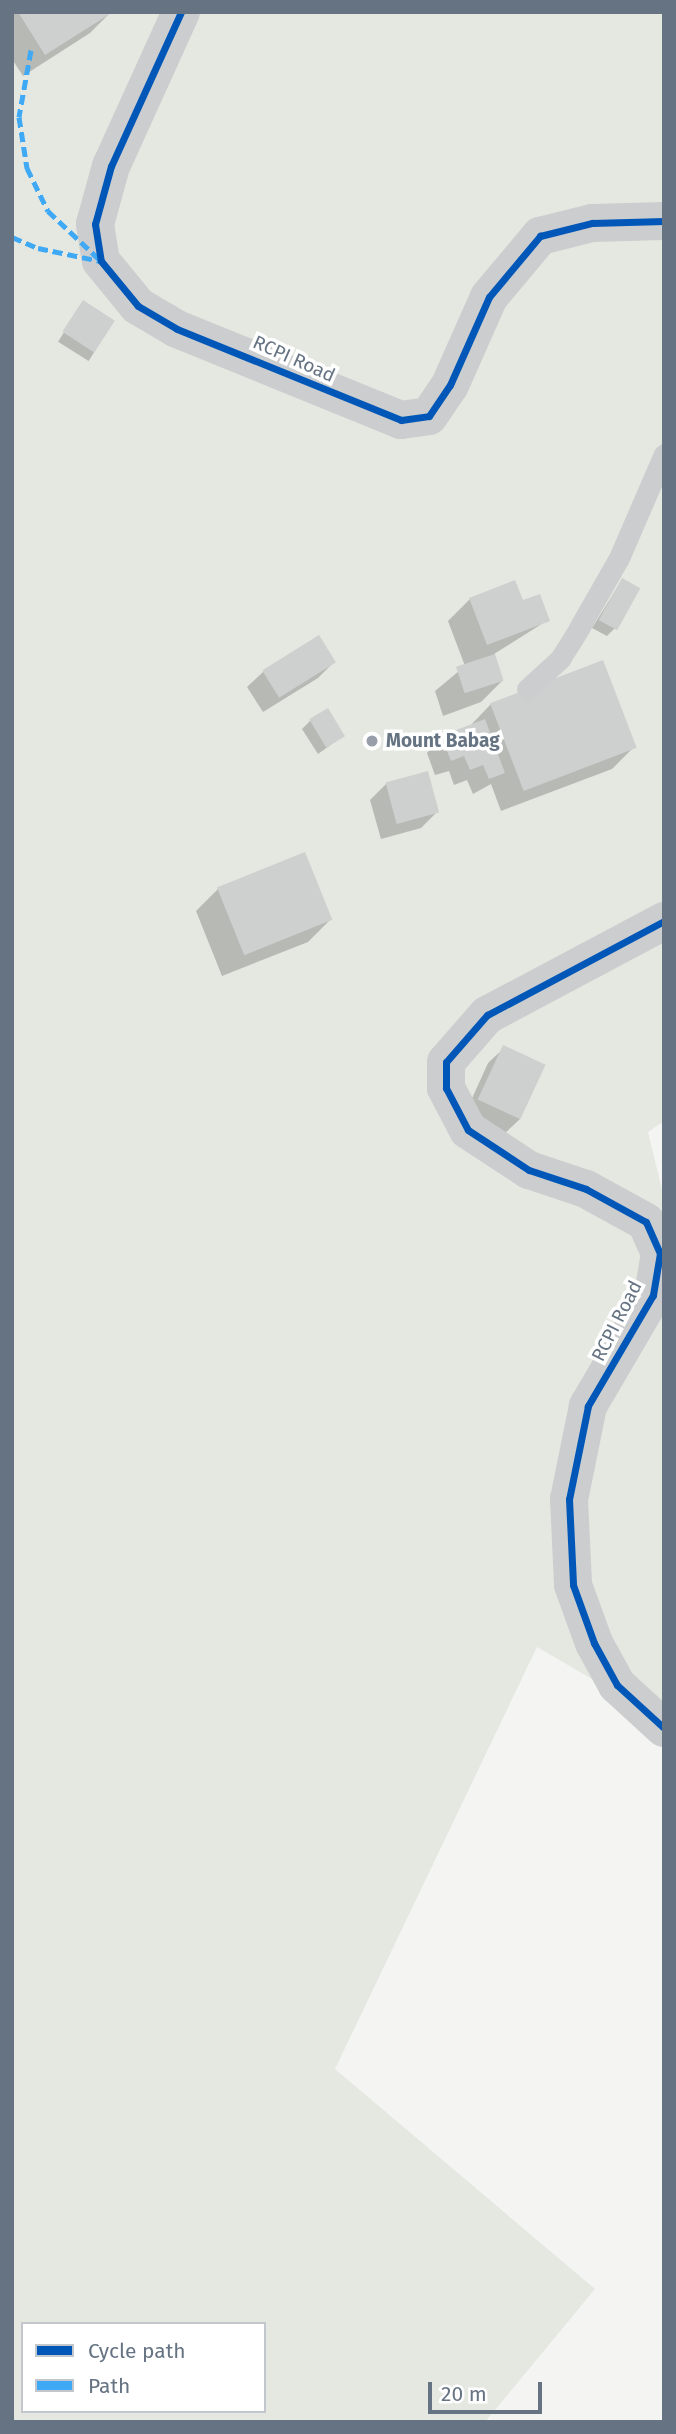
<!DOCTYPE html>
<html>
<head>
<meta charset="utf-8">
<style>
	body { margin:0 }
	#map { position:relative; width:676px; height:2434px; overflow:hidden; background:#f4f5f3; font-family:"Fira Sans",sans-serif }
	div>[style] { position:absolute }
	.green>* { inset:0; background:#e4e8e1 }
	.shadow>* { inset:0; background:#0003; transform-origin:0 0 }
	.building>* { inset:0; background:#cecfcf; transform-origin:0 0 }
	.lane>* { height:21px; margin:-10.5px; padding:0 10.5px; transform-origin:10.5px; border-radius:10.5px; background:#cccdce }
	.street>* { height:38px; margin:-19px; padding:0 19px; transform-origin:19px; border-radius:19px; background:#cccdce }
	.quiet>* { height:5px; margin-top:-2.5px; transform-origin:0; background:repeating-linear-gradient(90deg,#3fa9f5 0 10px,transparent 0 15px) }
	.cycleway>* { height:7px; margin:-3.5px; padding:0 3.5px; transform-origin:3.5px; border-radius:3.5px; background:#0057b8 }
	.dots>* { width:19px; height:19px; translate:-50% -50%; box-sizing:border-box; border:4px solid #fff; border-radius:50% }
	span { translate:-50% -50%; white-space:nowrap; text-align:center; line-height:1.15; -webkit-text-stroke:7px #fff; paint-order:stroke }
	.street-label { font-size:19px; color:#657383 }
	.poi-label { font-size:19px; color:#657383; font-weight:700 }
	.left { translate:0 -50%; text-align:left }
	.frame { position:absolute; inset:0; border:14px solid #657383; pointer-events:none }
	.legend { position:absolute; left:21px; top:2322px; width:245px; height:91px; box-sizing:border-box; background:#fff; border:2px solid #c1c7cd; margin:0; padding:9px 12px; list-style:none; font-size:21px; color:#657383 }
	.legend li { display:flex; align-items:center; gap:14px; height:35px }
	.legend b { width:35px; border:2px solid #c1c7cd }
	.scale { position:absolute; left:428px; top:2382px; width:114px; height:32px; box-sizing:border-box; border:4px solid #657383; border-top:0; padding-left:9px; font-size:21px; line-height:24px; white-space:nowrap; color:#657383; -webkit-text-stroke:5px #fff; paint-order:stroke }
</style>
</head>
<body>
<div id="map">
	<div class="green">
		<div style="clip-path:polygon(evenodd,12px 12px,664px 12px,664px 1121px,648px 1132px,664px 1198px,664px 1721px,537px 1647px,335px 2069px,595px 2289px,485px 2422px,12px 2422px,12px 12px,23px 2324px,264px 2324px,264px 2411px,23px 2411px,23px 2324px)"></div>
	</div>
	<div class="shadow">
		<div style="clip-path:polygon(12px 12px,111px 12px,90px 33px,23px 76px,12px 59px)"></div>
		<div style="left:83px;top:302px;width:36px;height:47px;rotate:32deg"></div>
		<div style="clip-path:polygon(622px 580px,615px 628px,607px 636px,592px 628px)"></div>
		<div style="clip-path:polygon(470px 599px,522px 603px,548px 620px,494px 654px,502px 681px,481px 702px,443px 716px,435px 691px,465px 666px,448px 621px)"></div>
		<div style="clip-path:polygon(319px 637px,334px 662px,318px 678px,263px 712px,247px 687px,263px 672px)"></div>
		<div style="clip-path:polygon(491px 704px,634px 747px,612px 769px,501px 811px,491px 784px,473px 794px,467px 780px,454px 785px,449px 771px,435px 775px,427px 753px,442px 737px,469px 727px)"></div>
		<div style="clip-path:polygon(310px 721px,343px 736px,318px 754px,302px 729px)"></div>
		<div style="clip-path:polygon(386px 784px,437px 812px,421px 828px,381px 839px,370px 800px)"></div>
		<div style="clip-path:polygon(304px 855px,330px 920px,308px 942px,222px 976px,196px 911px,218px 889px)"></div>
		<div style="clip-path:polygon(504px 1048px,520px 1119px,504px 1134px,464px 1116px,488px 1063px)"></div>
	</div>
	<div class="building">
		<div style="clip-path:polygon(18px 12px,113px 12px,45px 55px)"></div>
		<div style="left:83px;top:300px;width:38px;height:38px;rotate:33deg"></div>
		<div style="left:622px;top:578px;width:21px;height:48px;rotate:29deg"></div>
		<div style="clip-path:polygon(515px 580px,523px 600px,540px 594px,550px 621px,487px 645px,469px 598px)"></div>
		<div style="left:319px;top:635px;width:32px;height:67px;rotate:58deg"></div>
		<div style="left:495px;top:654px;width:28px;height:41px;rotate:72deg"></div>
		<div style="left:603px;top:660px;width:94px;height:121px;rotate:69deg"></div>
		<div style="left:328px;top:708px;width:33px;height:22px;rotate:59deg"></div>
		<div style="clip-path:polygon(485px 719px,505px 773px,489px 779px,483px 765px,470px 770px,464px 756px,451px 761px,441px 736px)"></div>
		<div style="left:428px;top:771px;width:43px;height:44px;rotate:75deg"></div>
		<div style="left:305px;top:852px;width:73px;height:95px;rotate:68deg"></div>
		<div style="left:503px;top:1045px;width:47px;height:60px;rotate:25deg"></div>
	</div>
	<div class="lane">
		<div style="left:527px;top:689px;width:45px;rotate:-42.3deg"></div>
		<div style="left:560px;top:659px;width:36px;rotate:-58deg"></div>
		<div style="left:579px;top:628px;width:81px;rotate:-60.3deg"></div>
		<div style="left:619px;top:558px;width:113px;rotate:-66.6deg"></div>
	</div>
	<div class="street">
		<div style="left:181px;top:12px;width:169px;rotate:114.4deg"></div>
		<div style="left:111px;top:166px;width:60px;rotate:105.4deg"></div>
		<div style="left:95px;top:224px;width:37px;rotate:81deg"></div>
		<div style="left:101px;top:261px;width:58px;rotate:50.6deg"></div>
		<div style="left:138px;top:306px;width:45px;rotate:30.5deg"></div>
		<div style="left:177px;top:329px;width:242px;rotate:22.1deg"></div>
		<div style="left:401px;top:420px;width:28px;rotate:-8deg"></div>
		<div style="left:429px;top:416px;width:37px;rotate:-56deg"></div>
		<div style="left:450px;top:385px;width:96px;rotate:-66.1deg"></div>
		<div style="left:489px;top:297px;width:80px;rotate:-50.1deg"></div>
		<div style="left:540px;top:236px;width:54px;rotate:-14deg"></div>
		<div style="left:592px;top:223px;width:72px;rotate:-1.6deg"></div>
		<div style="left:664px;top:921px;width:200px;rotate:152deg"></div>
		<div style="left:487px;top:1015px;width:62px;rotate:131.1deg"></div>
		<div style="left:446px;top:1062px;width:26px;rotate:90deg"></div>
		<div style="left:446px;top:1088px;width:47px;rotate:62.4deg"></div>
		<div style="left:468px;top:1130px;width:73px;rotate:33.3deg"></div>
		<div style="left:529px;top:1170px;width:60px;rotate:18.4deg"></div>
		<div style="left:586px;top:1189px;width:68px;rotate:28.8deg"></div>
		<div style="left:646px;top:1222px;width:34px;rotate:66deg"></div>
		<div style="left:660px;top:1253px;width:43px;rotate:99.5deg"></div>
		<div style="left:653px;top:1295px;width:129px;rotate:120.4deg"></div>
		<div style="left:588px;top:1406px;width:95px;rotate:101.5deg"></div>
		<div style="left:569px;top:1499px;width:86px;rotate:87.3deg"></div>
		<div style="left:573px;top:1585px;width:62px;rotate:70.1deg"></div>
		<div style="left:594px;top:1643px;width:48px;rotate:61.3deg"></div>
		<div style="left:617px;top:1685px;width:64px;rotate:42.5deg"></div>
	</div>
	<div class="quiet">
		<div style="left:31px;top:50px;width:68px;rotate:100.2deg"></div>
		<div style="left:19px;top:117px;width:52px;rotate:81.1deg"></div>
		<div style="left:27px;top:168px;width:48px;rotate:64deg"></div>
		<div style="left:48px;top:211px;width:73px;rotate:43.3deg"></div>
		<div style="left:12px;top:237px;width:28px;rotate:23deg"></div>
		<div style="left:38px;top:248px;width:63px;rotate:11.8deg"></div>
	</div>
	<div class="cycleway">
		<div style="left:181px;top:12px;width:169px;rotate:114.4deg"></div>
		<div style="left:111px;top:166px;width:60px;rotate:105.4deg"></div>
		<div style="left:95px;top:224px;width:37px;rotate:81deg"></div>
		<div style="left:101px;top:261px;width:58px;rotate:50.6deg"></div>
		<div style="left:138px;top:306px;width:45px;rotate:30.5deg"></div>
		<div style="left:177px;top:329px;width:242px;rotate:22.1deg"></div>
		<div style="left:401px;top:420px;width:28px;rotate:-8deg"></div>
		<div style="left:429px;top:416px;width:37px;rotate:-56deg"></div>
		<div style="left:450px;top:385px;width:96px;rotate:-66.1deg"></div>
		<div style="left:489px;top:297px;width:80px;rotate:-50.1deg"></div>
		<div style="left:540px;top:236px;width:54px;rotate:-14deg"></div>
		<div style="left:592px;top:223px;width:72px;rotate:-1.6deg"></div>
		<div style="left:664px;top:921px;width:200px;rotate:152deg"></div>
		<div style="left:487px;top:1015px;width:62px;rotate:131.1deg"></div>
		<div style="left:446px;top:1062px;width:26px;rotate:90deg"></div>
		<div style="left:446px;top:1088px;width:47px;rotate:62.4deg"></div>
		<div style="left:468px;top:1130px;width:73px;rotate:33.3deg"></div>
		<div style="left:529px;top:1170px;width:60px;rotate:18.4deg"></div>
		<div style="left:586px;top:1189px;width:68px;rotate:28.8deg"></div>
		<div style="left:646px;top:1222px;width:34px;rotate:66deg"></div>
		<div style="left:660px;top:1253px;width:43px;rotate:99.5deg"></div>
		<div style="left:653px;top:1295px;width:129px;rotate:120.4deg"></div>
		<div style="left:588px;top:1406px;width:95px;rotate:101.5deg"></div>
		<div style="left:569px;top:1499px;width:86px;rotate:87.3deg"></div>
		<div style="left:573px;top:1585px;width:62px;rotate:70.1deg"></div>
		<div style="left:594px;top:1643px;width:48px;rotate:61.3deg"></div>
		<div style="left:617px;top:1685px;width:64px;rotate:42.5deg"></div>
	</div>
	<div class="dots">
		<div style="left:372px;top:741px;background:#97a0aa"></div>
	</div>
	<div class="street-label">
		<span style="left:294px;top:359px;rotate:24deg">RCPI Road</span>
		<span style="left:617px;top:1321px;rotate:-63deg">RCPI Road</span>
	</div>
	<div class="poi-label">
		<span class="left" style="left:386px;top:741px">Mount Babag</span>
	</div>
	<div class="frame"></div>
	<ul class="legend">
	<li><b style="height:9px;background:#0057b8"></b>Cycle path</li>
	<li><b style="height:9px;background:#3fa9f5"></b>Path</li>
	</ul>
	<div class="scale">20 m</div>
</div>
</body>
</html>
